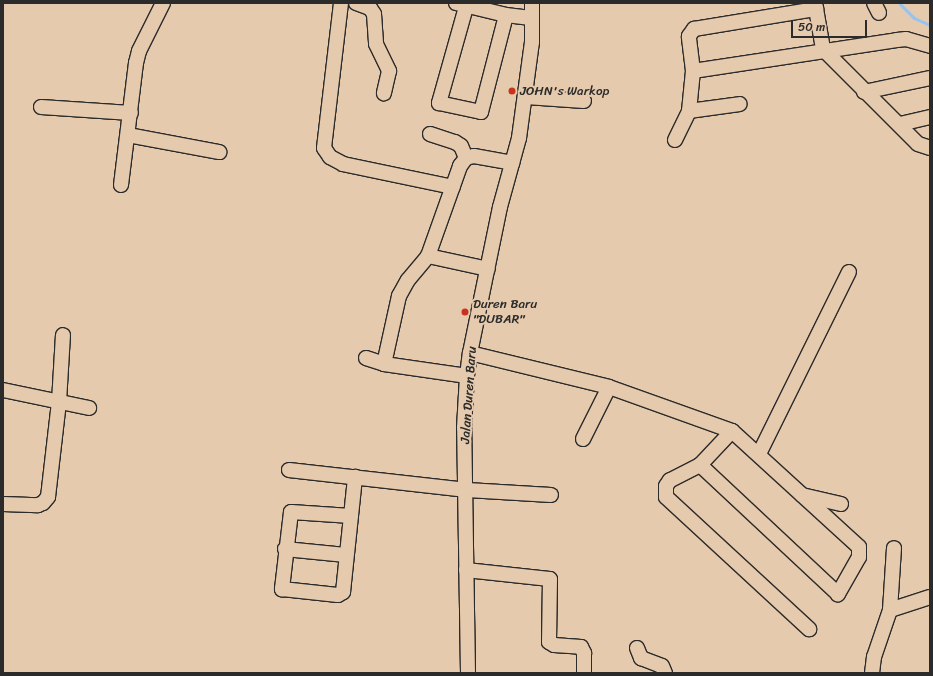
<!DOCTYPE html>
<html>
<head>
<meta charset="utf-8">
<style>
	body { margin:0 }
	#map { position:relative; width:933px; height:676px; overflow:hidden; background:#e6caad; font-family:Sriracha,sans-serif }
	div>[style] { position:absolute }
	.stream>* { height:3px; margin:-1.5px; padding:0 1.5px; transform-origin:1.5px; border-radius:1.5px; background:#96c3f0 }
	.roads { filter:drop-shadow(1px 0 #2b2b2b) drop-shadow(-1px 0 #2b2b2b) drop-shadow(0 1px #2b2b2b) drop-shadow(0 -1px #2b2b2b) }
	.minor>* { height:14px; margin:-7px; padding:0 7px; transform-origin:7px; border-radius:7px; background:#e6caad }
	.dots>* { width:11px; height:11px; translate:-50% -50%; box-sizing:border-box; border:2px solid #e6caad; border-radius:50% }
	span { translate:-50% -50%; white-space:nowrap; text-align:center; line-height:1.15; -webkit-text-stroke:4px #e6caad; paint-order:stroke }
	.poi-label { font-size:13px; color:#2b2b2b }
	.left { translate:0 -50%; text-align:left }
	.street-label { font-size:13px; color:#2b2b2b }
	.frame { position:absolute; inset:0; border:4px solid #2b2b2b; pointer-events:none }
	.scale { position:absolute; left:791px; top:20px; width:76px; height:18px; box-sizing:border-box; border:2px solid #2b2b2b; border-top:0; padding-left:5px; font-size:12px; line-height:14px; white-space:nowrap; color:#2b2b2b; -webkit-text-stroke:3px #e6caad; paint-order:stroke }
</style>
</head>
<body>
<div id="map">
	<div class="stream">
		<div style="left:899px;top:3px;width:21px;rotate:45deg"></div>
		<div style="left:914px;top:18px;width:17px;rotate:24deg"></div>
	</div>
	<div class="roads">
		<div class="minor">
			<div style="left:341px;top:3px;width:146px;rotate:96.7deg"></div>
			<div style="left:324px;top:148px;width:11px;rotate:56deg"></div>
			<div style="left:330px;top:157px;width:15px;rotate:28deg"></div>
			<div style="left:343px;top:164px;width:112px;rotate:11.8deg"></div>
			<div style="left:356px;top:3px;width:15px;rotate:20deg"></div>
			<div style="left:370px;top:8px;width:7px;rotate:56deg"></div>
			<div style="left:374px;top:14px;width:30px;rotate:86deg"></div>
			<div style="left:376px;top:44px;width:30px;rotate:64deg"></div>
			<div style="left:389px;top:71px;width:23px;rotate:103deg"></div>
			<div style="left:456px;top:3px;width:51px;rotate:13.5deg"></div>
			<div style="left:506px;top:15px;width:25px;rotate:7deg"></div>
			<div style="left:815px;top:3px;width:47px;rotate:80.1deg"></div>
			<div style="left:823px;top:49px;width:134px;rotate:45deg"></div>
			<div style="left:918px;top:144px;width:13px;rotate:18deg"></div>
			<div style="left:874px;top:3px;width:11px;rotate:63deg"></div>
			<div style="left:466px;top:7px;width:100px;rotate:105.7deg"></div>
			<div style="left:439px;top:103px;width:43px;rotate:12.1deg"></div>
			<div style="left:481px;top:112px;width:100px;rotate:-75.5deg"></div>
			<div style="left:693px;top:71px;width:35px;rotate:-97deg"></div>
			<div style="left:689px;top:36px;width:9px;rotate:-54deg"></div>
			<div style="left:694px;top:29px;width:124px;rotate:-9.3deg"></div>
			<div style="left:864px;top:92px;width:67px;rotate:-12deg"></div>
			<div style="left:526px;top:97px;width:58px;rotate:3.9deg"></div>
			<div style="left:41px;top:107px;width:90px;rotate:3.8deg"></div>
			<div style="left:689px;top:111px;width:51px;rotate:-7.8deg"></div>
			<div style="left:900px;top:124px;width:31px;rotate:-13deg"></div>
			<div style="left:430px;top:134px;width:26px;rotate:18deg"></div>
			<div style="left:455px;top:142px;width:7px;rotate:34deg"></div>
			<div style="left:461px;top:146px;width:13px;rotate:67deg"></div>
			<div style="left:128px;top:135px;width:93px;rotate:10.6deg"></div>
			<div style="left:675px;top:140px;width:32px;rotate:-64deg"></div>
			<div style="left:689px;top:111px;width:40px;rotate:-84.3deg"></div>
			<div style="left:693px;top:71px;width:206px;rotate:-8.6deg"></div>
			<div style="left:897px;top:40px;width:9px;rotate:-6deg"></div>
			<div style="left:906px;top:39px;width:25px;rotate:16deg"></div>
			<div style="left:121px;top:185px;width:123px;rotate:-83deg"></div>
			<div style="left:136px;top:63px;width:12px;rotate:-76deg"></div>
			<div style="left:139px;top:51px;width:54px;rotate:-63.4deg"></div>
			<div style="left:428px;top:256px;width:61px;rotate:12.2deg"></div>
			<div style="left:470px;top:353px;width:143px;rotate:13.7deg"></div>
			<div style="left:609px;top:387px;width:131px;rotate:19.7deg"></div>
			<div style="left:732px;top:431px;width:172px;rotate:42.4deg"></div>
			<div style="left:859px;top:547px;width:10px;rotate:90deg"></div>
			<div style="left:859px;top:557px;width:43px;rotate:119.6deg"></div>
			<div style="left:838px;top:594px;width:189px;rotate:-136.9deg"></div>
			<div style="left:366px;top:358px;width:19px;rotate:18deg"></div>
			<div style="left:384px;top:364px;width:84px;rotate:8.2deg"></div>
			<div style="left:384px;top:364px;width:70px;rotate:-77.6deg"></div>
			<div style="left:399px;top:296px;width:18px;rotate:-61deg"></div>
			<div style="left:408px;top:280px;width:31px;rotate:-50deg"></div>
			<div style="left:428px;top:256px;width:96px;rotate:-70.4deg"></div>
			<div style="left:460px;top:166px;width:10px;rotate:-53deg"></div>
			<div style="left:466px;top:158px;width:8px;rotate:-14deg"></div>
			<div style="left:474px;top:156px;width:39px;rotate:10deg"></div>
			<div style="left:3px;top:390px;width:88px;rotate:11.8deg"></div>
			<div style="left:732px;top:431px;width:47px;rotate:133.3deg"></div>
			<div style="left:700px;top:465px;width:34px;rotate:153deg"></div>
			<div style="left:670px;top:480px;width:7px;rotate:124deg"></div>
			<div style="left:666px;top:486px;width:11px;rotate:90deg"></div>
			<div style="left:666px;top:497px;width:195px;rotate:42.7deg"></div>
			<div style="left:583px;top:439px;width:58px;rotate:-63.4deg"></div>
			<div style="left:759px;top:454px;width:203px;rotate:-63.7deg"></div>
			<div style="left:289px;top:470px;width:179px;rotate:6.4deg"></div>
			<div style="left:467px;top:490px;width:84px;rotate:3.4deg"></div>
			<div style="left:802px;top:495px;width:40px;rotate:13deg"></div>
			<div style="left:3px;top:504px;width:35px;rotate:2deg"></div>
			<div style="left:38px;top:505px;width:5px;rotate:-22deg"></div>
			<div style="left:43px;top:503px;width:8px;rotate:-50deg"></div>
			<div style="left:48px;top:497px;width:96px;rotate:-83.4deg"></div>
			<div style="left:59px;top:402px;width:67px;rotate:-86.6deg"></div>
			<div style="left:351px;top:516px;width:60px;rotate:-176.2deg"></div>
			<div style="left:291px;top:512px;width:78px;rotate:96.7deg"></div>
			<div style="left:282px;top:589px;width:56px;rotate:6.1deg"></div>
			<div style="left:338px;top:595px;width:6px;rotate:-31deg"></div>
			<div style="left:343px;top:592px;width:116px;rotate:-84deg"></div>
			<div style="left:285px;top:549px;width:61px;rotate:5.6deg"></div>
			<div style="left:466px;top:570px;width:84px;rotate:6.1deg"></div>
			<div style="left:550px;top:579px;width:63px;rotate:90.9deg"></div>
			<div style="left:549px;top:642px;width:6px;rotate:31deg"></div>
			<div style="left:554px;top:645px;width:27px;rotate:4deg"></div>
			<div style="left:581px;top:647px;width:7px;rotate:63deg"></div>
			<div style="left:584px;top:653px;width:20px;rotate:90deg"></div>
			<div style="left:890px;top:610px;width:62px;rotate:-86.3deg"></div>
			<div style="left:637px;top:648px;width:11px;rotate:68deg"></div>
			<div style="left:641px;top:658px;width:22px;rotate:21deg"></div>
			<div style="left:662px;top:666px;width:8px;rotate:67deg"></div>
			<div style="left:468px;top:673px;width:245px;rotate:-90.9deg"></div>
			<div style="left:464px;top:428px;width:52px;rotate:-86.7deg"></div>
			<div style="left:467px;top:376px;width:23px;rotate:-83deg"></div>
			<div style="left:470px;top:353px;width:149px;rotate:-78.4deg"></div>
			<div style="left:500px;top:207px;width:72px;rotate:-74.6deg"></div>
			<div style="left:519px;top:138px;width:97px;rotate:-82.3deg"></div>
			<div style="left:532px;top:42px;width:39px;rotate:-90deg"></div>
			<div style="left:872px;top:673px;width:16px;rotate:-83deg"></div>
			<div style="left:874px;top:657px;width:50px;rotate:-71.2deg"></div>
			<div style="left:890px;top:610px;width:42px;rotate:-18deg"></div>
		</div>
	</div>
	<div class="dots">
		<div style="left:512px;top:91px;background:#c8321e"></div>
		<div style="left:465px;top:312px;background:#c8321e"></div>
	</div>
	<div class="poi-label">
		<span class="left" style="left:520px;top:91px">JOHN's Warkop</span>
		<span class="left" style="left:473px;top:312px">Duren Baru<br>"DUBAR"</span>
	</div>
	<div class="street-label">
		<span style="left:469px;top:395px;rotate:-86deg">Jalan Duren Baru</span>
	</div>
	<div class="frame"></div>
	<div class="scale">50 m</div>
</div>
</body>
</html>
